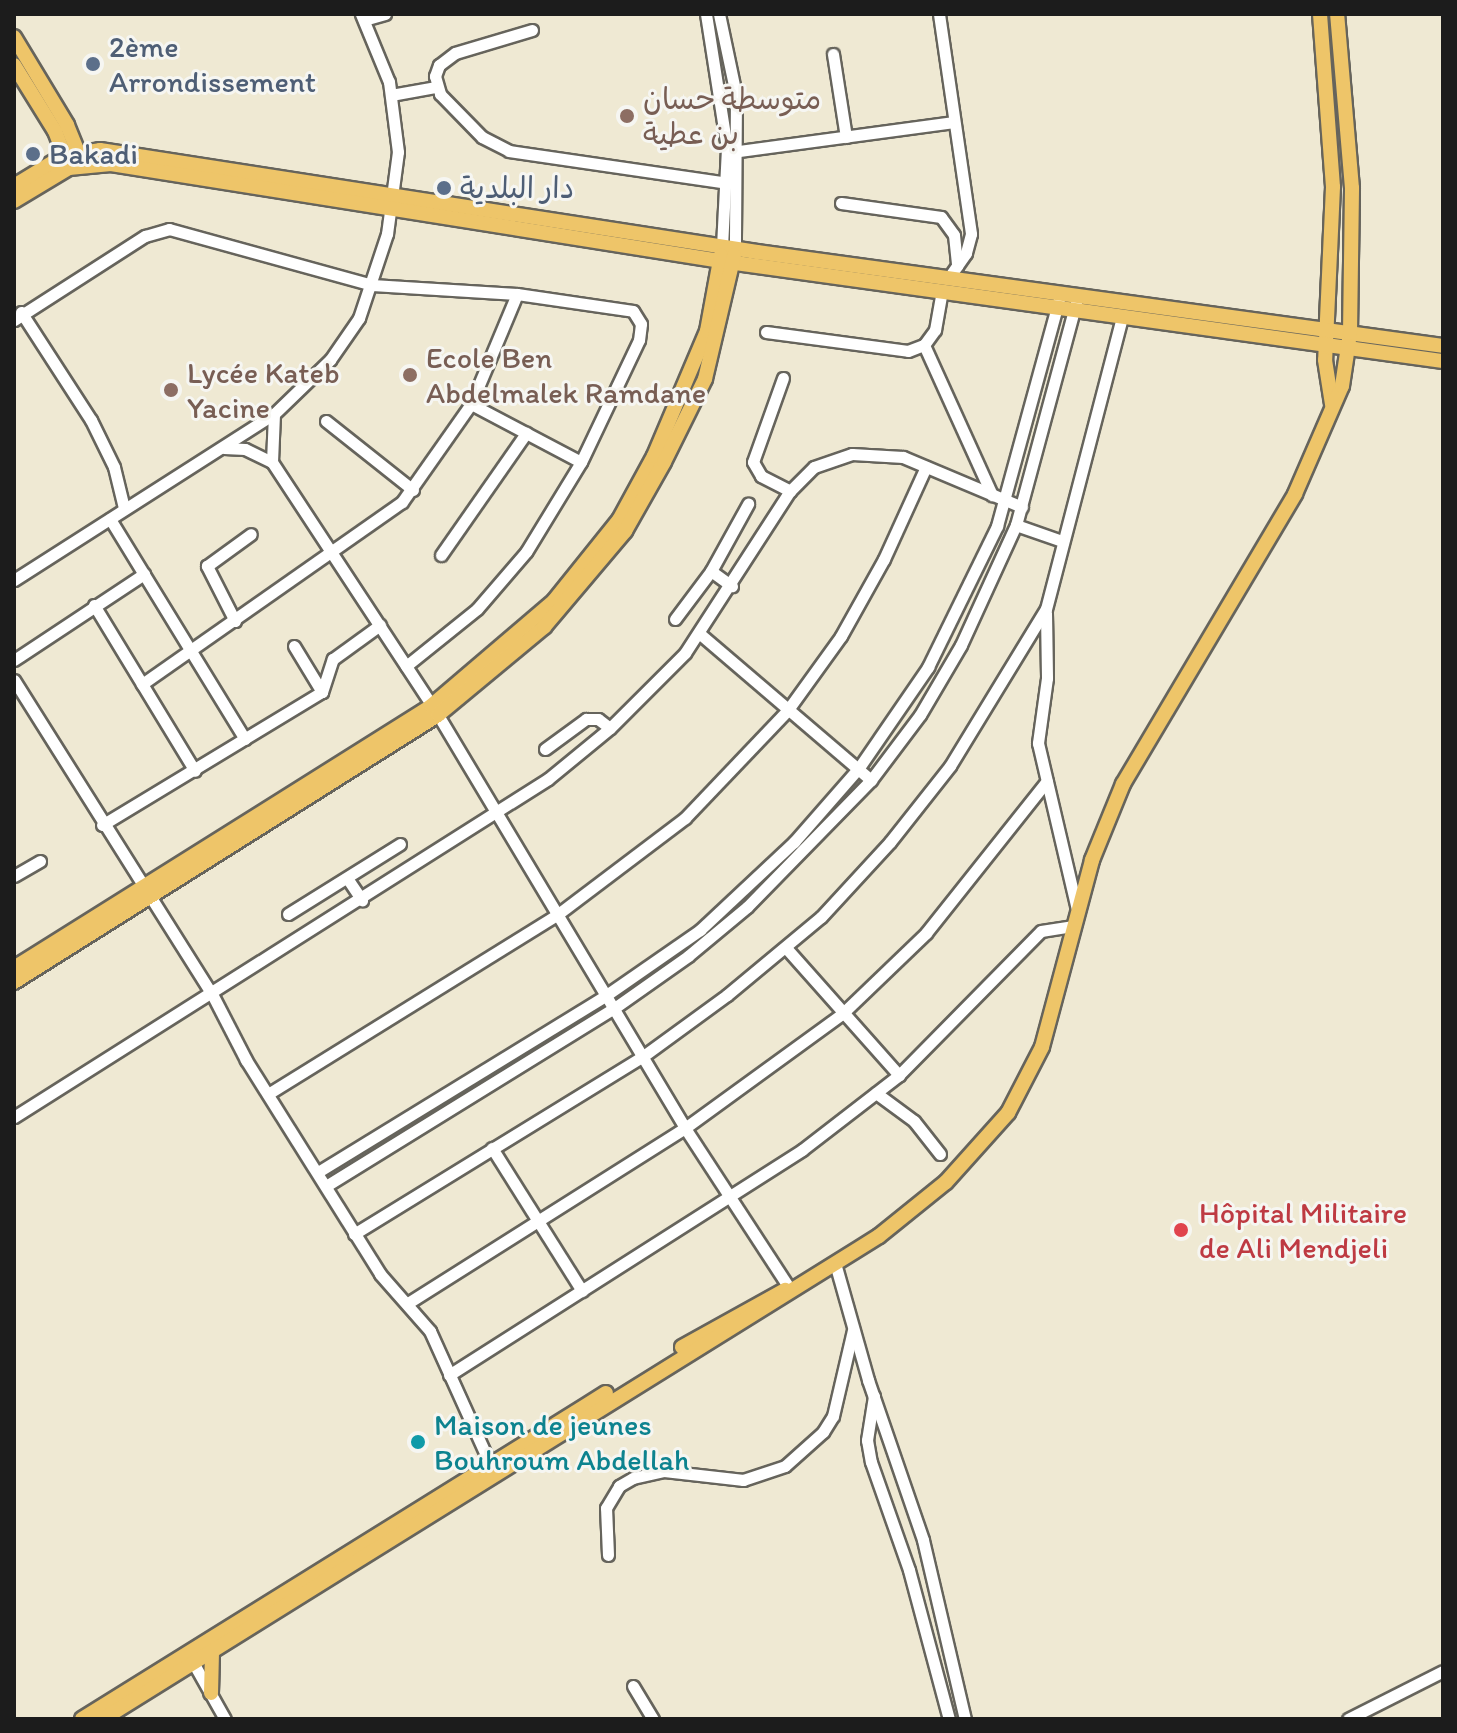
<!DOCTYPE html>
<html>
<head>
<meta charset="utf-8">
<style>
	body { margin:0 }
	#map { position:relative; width:1457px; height:1733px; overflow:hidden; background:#efe9d3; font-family:Itim,"Playpen Sans Arabic",sans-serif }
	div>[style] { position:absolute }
	.roads { filter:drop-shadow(2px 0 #66645c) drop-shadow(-2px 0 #66645c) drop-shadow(0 2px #66645c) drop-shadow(0 -2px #66645c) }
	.minor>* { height:11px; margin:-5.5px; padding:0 5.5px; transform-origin:5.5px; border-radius:5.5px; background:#fff }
	.major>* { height:14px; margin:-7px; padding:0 7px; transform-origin:7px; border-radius:7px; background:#eec569 }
	.dots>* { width:22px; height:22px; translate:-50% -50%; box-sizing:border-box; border:4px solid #f6f6f2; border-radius:50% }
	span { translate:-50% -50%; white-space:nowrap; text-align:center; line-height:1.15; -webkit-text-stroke:6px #f6f6f2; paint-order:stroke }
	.service-label { font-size:30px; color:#4e5e75 }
	.left { translate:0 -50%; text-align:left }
	.education-label { font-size:30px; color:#785e54 }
	.health-label { font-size:30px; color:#be3a42 }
	.culture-label { font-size:30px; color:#0d838f }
	.frame { position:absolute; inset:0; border:16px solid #1c1c1c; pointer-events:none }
</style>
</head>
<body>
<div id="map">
	<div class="roads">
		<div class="minor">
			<div style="left:706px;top:14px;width:136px;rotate:81.1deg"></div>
			<div style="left:727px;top:148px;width:98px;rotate:92.9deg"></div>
			<div style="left:719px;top:14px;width:83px;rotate:78.1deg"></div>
			<div style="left:736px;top:95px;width:153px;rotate:90.4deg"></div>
			<div style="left:939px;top:14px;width:222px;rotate:81.7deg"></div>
			<div style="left:971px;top:234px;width:20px;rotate:105deg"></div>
			<div style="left:966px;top:253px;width:29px;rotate:125deg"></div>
			<div style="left:364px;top:20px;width:22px;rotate:-16deg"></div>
			<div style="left:532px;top:30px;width:80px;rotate:163.4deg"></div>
			<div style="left:455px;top:53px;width:20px;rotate:143deg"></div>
			<div style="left:439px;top:65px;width:12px;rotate:110deg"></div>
			<div style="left:435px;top:76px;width:19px;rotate:74deg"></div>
			<div style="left:440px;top:94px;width:60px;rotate:45.7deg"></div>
			<div style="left:482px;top:137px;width:30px;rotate:27deg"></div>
			<div style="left:509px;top:151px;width:221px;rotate:8.3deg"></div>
			<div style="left:833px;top:54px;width:84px;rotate:81.1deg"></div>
			<div style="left:391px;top:95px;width:46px;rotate:-10.1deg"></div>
			<div style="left:739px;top:151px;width:217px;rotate:-7.7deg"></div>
			<div style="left:841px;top:203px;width:101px;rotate:8deg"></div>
			<div style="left:941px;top:217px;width:22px;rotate:54deg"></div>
			<div style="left:954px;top:235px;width:31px;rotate:84deg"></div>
			<div style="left:21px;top:312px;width:129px;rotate:57.1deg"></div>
			<div style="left:91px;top:420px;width:52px;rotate:63.9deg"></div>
			<div style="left:114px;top:467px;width:42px;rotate:76.3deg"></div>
			<div style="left:14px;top:320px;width:156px;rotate:-32.7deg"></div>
			<div style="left:145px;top:236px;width:25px;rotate:-16deg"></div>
			<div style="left:169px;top:229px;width:211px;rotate:15.4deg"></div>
			<div style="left:372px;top:285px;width:145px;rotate:3.6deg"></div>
			<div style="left:517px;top:294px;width:117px;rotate:8.3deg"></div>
			<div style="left:633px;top:311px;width:15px;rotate:58deg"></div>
			<div style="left:641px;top:324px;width:16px;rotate:97deg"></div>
			<div style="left:639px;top:340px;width:135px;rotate:115.4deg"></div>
			<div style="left:581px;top:462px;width:105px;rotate:121.4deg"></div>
			<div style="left:526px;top:552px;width:75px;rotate:130.7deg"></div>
			<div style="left:477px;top:609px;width:91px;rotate:141.2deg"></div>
			<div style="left:766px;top:332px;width:143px;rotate:7.6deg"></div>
			<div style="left:908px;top:351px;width:17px;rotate:-21deg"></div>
			<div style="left:924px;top:345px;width:19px;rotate:-54deg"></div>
			<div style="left:935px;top:330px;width:39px;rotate:-80deg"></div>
			<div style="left:924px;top:345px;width:165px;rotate:65.6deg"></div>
			<div style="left:783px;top:378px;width:89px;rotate:109.7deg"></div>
			<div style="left:753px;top:462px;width:16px;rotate:60deg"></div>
			<div style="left:761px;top:476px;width:33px;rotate:27deg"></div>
			<div style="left:471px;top:404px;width:124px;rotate:27.8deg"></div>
			<div style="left:274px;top:414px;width:48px;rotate:92.4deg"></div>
			<div style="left:272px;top:462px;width:303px;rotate:56.7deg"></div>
			<div style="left:438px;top:715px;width:481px;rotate:59.1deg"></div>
			<div style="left:685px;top:1128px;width:192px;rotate:56.9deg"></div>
			<div style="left:326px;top:421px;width:111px;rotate:38.4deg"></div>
			<div style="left:224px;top:448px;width:21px;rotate:3deg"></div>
			<div style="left:245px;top:449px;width:30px;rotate:26deg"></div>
			<div style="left:110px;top:519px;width:258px;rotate:58.5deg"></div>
			<div style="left:1016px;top:525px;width:49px;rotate:19.2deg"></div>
			<div style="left:441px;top:555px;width:149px;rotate:-55.1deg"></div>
			<div style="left:711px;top:571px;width:77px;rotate:-61.1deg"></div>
			<div style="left:14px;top:580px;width:308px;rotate:-32.6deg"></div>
			<div style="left:274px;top:414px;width:78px;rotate:-44deg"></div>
			<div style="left:330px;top:360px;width:51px;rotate:-55.4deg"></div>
			<div style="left:359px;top:318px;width:89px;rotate:-71.6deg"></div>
			<div style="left:387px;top:234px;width:83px;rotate:-82.4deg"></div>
			<div style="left:398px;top:152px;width:71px;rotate:-97.3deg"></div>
			<div style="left:389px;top:82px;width:74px;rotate:-112.4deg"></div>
			<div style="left:94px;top:605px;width:194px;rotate:58.7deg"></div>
			<div style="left:1046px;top:613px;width:65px;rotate:89.1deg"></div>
			<div style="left:1047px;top:678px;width:66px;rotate:97.9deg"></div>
			<div style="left:1038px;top:743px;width:175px;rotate:76.8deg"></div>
			<div style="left:675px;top:619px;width:60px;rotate:-53.1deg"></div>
			<div style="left:711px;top:571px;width:26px;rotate:36deg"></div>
			<div style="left:235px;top:621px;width:62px;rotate:-117deg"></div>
			<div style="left:207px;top:566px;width:54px;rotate:-36deg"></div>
			<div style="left:700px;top:634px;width:225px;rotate:40.5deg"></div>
			<div style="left:294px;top:646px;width:54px;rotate:58.7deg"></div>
			<div style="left:14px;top:660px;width:156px;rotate:-33.5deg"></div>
			<div style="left:14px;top:680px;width:371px;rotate:57.8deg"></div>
			<div style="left:212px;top:994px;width:74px;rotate:62.7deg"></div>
			<div style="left:246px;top:1060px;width:252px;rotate:57.9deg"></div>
			<div style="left:380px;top:1274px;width:76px;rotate:48.7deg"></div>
			<div style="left:430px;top:1331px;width:146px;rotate:65.7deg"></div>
			<div style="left:142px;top:684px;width:317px;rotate:-35deg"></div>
			<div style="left:402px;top:502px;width:120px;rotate:-54.9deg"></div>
			<div style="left:471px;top:404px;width:119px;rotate:-67.3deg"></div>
			<div style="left:545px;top:749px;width:51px;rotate:-36.2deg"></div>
			<div style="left:586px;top:719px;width:12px"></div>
			<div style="left:598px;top:719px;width:15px;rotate:37deg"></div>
			<div style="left:102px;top:825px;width:257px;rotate:-31.2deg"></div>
			<div style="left:322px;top:692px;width:35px;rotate:-72deg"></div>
			<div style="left:333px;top:659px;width:58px;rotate:-35.9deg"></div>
			<div style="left:14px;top:876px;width:30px;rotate:-30deg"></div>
			<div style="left:347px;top:878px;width:27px;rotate:56deg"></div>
			<div style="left:288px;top:914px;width:132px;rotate:-32deg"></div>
			<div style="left:787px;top:949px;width:169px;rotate:48.4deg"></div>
			<div style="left:876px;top:1093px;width:47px;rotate:36.4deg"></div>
			<div style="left:914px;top:1121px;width:42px;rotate:51.8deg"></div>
			<div style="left:268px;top:1094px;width:341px;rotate:-31.8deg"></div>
			<div style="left:558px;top:914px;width:159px;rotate:-37.1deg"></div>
			<div style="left:685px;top:818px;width:148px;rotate:-46.4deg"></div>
			<div style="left:787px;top:711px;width:92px;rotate:-54.2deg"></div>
			<div style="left:841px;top:636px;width:88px;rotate:-60.8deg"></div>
			<div style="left:884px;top:559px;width:101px;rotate:-65.5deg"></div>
			<div style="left:14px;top:1117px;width:632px;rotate:-32.33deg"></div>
			<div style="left:548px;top:779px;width:80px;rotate:-39.4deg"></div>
			<div style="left:610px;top:728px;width:106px;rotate:-45deg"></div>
			<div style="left:685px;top:653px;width:193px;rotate:-57.1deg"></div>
			<div style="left:790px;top:491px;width:34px;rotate:-45deg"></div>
			<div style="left:814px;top:467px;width:40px;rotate:-18.9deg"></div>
			<div style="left:852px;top:454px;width:51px;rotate:3.4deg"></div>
			<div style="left:903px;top:457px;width:129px;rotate:22.8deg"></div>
			<div style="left:492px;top:1148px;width:169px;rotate:57.8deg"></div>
			<div style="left:318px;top:1172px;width:337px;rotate:-31.5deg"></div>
			<div style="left:605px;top:996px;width:116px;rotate:-34.8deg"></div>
			<div style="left:700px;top:930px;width:129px;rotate:-43.1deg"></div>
			<div style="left:794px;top:842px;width:97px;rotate:-48.8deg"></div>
			<div style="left:858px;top:769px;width:124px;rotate:-55.5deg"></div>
			<div style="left:928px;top:667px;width:157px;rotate:-63.9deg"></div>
			<div style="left:997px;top:526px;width:234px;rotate:-74.7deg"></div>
			<div style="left:326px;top:1186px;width:337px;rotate:-31.7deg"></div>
			<div style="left:613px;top:1009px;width:92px;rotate:-35.2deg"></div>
			<div style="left:688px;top:956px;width:77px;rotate:-39.7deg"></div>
			<div style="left:747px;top:907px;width:177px;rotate:-45.7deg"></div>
			<div style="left:871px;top:780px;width:81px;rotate:-53deg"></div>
			<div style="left:920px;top:715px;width:81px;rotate:-59.6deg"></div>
			<div style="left:961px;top:645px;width:132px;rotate:-65.4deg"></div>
			<div style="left:1016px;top:525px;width:231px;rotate:-74.9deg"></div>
			<div style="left:354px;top:1234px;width:338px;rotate:-31.6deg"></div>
			<div style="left:642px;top:1057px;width:105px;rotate:-36.1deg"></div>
			<div style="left:727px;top:995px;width:122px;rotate:-39.7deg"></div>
			<div style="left:821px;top:917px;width:102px;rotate:-47.4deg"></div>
			<div style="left:890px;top:842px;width:97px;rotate:-51.7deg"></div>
			<div style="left:950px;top:766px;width:184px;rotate:-58.6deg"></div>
			<div style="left:1046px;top:609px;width:302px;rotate:-75.4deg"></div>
			<div style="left:835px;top:1263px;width:122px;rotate:74.2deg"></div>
			<div style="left:868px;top:1380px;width:169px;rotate:71deg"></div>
			<div style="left:923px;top:1540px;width:184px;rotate:76.8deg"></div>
			<div style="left:408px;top:1303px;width:328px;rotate:-32.3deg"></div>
			<div style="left:685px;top:1128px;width:195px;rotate:-36deg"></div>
			<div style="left:843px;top:1013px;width:115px;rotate:-43.9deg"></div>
			<div style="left:926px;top:933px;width:194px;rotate:-51.5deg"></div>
			<div style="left:449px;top:1375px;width:419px;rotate:-32.5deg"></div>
			<div style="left:802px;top:1150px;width:123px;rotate:-37.7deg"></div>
			<div style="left:899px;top:1075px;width:202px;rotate:-45.4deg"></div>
			<div style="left:1041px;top:931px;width:33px;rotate:-9deg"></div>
			<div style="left:874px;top:1396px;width:45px;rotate:99deg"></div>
			<div style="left:867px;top:1440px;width:22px;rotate:80deg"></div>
			<div style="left:871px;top:1462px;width:114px;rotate:70.6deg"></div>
			<div style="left:909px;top:1570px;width:154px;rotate:75deg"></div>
			<div style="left:608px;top:1555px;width:47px;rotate:-92.4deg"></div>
			<div style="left:606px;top:1508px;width:26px;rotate:-59deg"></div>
			<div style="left:619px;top:1486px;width:16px;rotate:-30deg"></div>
			<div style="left:633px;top:1478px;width:32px;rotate:-13deg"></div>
			<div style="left:664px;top:1471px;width:80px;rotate:6.5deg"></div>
			<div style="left:743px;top:1480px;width:44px;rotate:-18.4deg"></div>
			<div style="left:785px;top:1466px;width:51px;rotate:-41.8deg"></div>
			<div style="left:823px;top:1432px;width:19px;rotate:-58deg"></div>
			<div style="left:833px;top:1416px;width:88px;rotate:-76.9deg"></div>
			<div style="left:190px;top:1657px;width:71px;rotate:60.6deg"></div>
			<div style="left:633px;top:1686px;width:39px;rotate:59deg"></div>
			<div style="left:1348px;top:1719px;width:106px;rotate:-26.8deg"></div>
		</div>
		<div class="major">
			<div style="left:1320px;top:14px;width:173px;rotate:85.7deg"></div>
			<div style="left:1333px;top:187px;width:173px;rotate:92.6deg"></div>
			<div style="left:1325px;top:360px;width:45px;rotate:81deg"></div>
			<div style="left:14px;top:37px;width:103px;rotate:58.9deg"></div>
			<div style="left:67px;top:125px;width:38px;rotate:68deg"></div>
			<div style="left:14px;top:65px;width:78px;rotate:58.2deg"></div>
			<div style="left:55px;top:131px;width:33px;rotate:69deg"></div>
			<div style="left:14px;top:186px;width:60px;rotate:-31.3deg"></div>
			<div style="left:65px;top:155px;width:35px;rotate:-8deg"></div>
			<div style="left:100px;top:150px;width:665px;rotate:8.82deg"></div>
			<div style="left:757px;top:252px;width:692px;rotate:7.8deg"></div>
			<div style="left:14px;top:201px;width:64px;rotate:-31deg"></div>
			<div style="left:69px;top:168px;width:42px;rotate:-5.4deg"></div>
			<div style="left:111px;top:164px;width:618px;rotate:9.04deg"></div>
			<div style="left:721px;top:261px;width:729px;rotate:7.89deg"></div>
			<div style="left:14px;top:968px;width:492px;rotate:-32.1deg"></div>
			<div style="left:431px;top:706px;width:162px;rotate:-40.5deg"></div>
			<div style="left:554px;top:601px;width:104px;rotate:-51.3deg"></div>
			<div style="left:619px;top:520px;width:73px;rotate:-61.3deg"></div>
			<div style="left:654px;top:456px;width:136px;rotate:-67deg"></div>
			<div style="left:707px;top:331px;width:77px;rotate:-79.6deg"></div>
			<div style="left:14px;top:982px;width:501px;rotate:-32.2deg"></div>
			<div style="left:438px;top:715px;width:138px;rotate:-39.7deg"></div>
			<div style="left:544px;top:627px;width:126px;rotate:-49.8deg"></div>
			<div style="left:625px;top:531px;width:79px;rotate:-60.5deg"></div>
			<div style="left:664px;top:462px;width:93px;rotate:-63.7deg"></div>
			<div style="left:705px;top:379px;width:127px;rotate:-76.8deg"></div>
			<div style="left:682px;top:1347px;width:118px;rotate:-29deg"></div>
			<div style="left:211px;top:1693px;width:41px;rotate:-88.6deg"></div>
			<div style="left:82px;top:1719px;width:617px;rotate:-31.89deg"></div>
			<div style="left:103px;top:1719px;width:914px;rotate:-31.9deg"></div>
			<div style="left:879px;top:1236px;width:86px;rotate:-38.9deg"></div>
			<div style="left:946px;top:1182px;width:93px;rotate:-48.1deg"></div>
			<div style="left:1008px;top:1113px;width:74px;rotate:-62.7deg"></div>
			<div style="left:1042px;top:1047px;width:194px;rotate:-75deg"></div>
			<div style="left:1092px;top:860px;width:82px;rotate:-67.8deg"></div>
			<div style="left:1123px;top:784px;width:337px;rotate:-59.3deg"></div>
			<div style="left:1295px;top:494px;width:118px;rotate:-66.5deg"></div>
			<div style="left:1342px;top:386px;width:54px;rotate:-81.4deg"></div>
			<div style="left:1350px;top:333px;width:145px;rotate:-89.2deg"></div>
			<div style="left:1352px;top:188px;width:175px;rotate:-94.9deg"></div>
		</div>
	</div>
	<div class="dots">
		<div style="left:93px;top:64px;background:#5c6f8a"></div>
		<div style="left:627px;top:116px;background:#8d6e63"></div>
		<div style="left:33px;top:154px;background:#5c6f8a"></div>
		<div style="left:444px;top:188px;background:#5c6f8a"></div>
		<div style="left:410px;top:375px;background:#8d6e63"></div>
		<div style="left:171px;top:390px;background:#8d6e63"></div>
		<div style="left:1181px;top:1230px;background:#e0444e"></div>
		<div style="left:418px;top:1442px;background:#0f9aa8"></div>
	</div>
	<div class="service-label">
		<span class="left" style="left:109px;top:64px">2ème<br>Arrondissement</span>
		<span class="left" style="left:49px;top:154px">Bakadi</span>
		<span class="left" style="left:460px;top:188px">دار البلدية</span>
	</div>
	<div class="education-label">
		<span class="left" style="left:643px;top:116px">متوسطة حسان<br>بن عطية</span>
		<span class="left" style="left:426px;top:375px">Ecole Ben<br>Abdelmalek Ramdane</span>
		<span class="left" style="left:187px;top:390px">Lycée Kateb<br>Yacine</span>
	</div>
	<div class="health-label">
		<span class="left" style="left:1199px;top:1230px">Hôpital Militaire<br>de Ali Mendjeli</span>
	</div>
	<div class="culture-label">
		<span class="left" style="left:434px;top:1442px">Maison de jeunes<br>Bouhroum Abdellah</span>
	</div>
	<div class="frame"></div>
</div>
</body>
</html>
